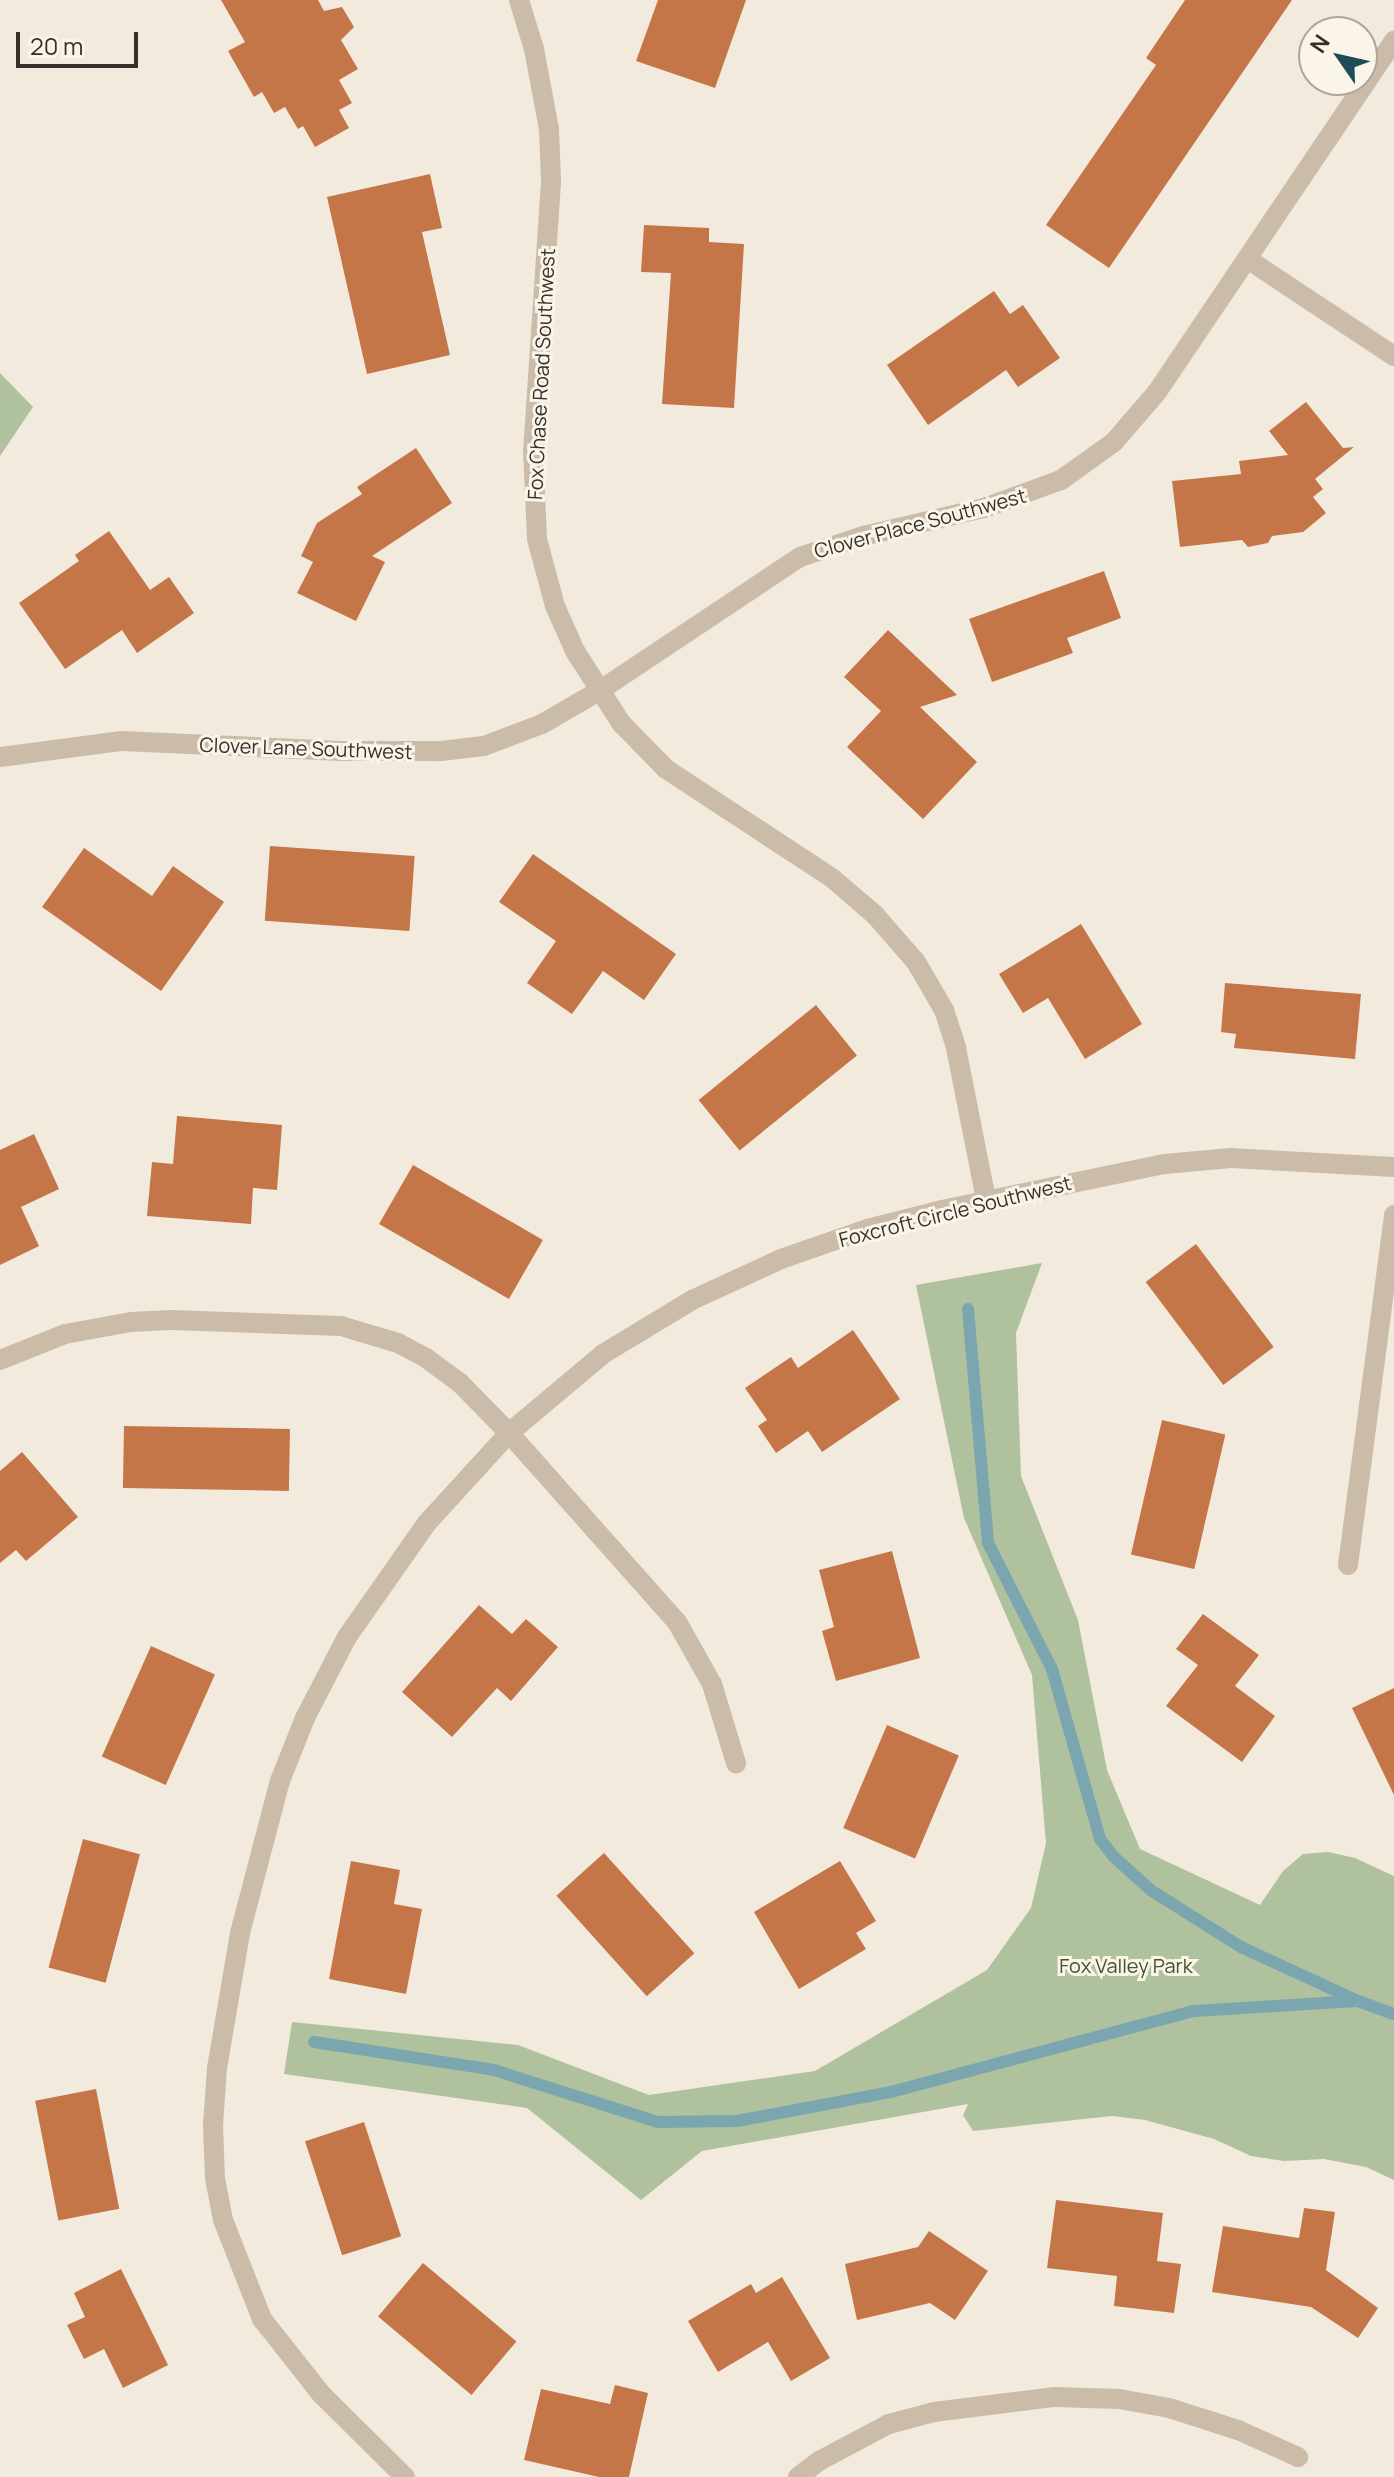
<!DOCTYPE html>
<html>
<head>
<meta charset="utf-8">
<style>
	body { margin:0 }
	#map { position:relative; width:1394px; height:2477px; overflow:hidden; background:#f2ebdd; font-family:Manrope,sans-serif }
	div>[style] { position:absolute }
	.green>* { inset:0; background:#b0c19d }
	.stream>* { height:12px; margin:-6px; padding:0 6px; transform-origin:6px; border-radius:6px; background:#7ca6af }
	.building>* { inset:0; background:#c57648; transform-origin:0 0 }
	.minor>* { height:20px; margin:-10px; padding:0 10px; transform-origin:10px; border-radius:10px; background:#cabca9 }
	span { translate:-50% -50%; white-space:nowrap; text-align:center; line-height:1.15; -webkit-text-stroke:6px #faf4e9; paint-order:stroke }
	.street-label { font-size:20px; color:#372f29 }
	.park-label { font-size:20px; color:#41552d }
	.north { position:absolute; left:1298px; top:16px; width:80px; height:80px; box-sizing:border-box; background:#faf4e9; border:2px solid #aca59c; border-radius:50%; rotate:304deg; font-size:22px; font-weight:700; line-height:32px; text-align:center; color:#372f29 }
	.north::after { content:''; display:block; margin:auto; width:28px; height:36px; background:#1e4d58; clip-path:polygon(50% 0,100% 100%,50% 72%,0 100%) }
	.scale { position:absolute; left:16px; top:32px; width:122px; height:36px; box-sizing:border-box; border:4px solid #372f29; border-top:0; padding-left:10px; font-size:24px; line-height:28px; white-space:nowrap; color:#372f29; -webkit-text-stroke:6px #faf4e9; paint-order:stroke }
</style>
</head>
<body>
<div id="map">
	<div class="green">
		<div style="clip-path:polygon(0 373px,33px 407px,0 456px)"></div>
		<div style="clip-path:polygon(1042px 1263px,1016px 1333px,1021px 1476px,1078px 1620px,1107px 1770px,1140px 1849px,1260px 1905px,1283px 1871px,1303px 1854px,1328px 1852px,1355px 1858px,1394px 1876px,1394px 2180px,1366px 2167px,1324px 2159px,1284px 2161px,1251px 2156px,1214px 2139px,1145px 2120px,1112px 2116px,973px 2131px,963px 2115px,968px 2104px,702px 2151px,641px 2200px,527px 2108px,284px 2074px,292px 2022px,518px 2045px,649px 2095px,815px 2071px,987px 1970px,1031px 1908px,1046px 1843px,1032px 1675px,964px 1518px,916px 1285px)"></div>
	</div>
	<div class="stream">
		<div style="left:968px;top:1309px;width:235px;rotate:85.1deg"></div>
		<div style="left:988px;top:1543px;width:141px;rotate:63.1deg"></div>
		<div style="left:1052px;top:1669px;width:177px;rotate:74.2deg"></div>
		<div style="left:1100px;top:1839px;width:23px;rotate:52deg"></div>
		<div style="left:1114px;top:1857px;width:51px;rotate:41.8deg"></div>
		<div style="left:1152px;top:1891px;width:105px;rotate:32.2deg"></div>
		<div style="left:1241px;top:1947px;width:129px;rotate:24.8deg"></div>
		<div style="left:1358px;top:2001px;width:38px;rotate:20deg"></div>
		<div style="left:314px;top:2042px;width:182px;rotate:8.8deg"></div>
		<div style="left:494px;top:2070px;width:172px;rotate:17.6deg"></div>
		<div style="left:658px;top:2122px;width:79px;rotate:-0.7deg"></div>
		<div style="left:737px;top:2121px;width:157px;rotate:-10.7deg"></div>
		<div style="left:891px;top:2092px;width:314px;rotate:-15deg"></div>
		<div style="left:1194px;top:2011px;width:164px;rotate:-3.5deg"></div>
	</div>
	<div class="building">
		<div style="clip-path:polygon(221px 0,318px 0,324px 11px,342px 7px,354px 27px,341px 40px,358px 69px,339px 80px,352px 103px,339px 110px,349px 128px,315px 147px,303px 126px,298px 129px,285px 107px,274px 113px,262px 92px,254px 97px,228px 51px,245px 42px)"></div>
		<div style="clip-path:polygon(658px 0,746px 0,715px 88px,636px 61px)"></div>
		<div style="clip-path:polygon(1185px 0,1292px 0,1109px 268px,1046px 225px,1156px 65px,1146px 58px)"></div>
		<div style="clip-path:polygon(430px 174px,442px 228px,422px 232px,450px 355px,367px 374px,327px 197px)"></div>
		<div style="clip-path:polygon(644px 225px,709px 228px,709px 242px,744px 244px,734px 408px,662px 404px,671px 273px,641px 272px)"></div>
		<div style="clip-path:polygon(994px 291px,1010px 314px,1023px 305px,1060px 358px,1018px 387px,1006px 370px,928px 425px,887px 365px)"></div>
		<div style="clip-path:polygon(1306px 402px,1343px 448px,1354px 447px,1315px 479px,1323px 489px,1313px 497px,1326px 513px,1303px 532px,1272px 536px,1268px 543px,1248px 547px,1242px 540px,1180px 547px,1172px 481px,1241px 474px,1239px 461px,1288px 455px,1269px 431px)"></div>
		<div style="clip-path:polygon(416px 448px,452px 503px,372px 556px,385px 562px,356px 621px,297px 593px,313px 562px,301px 556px,317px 523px,362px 494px,357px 487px)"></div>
		<div style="clip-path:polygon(109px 531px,150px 590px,169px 577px,194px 613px,137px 653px,122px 630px,65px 669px,19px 603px,79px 561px,75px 555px)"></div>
		<div style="clip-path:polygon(1104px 571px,1121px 618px,1067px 638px,1073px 653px,992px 682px,969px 619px)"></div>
		<div style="clip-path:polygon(888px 630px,957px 695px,920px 707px,977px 762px,923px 819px,847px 747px,881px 711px,844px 677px)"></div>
		<div style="left:270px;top:846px;width:145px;height:75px;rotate:4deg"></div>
		<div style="clip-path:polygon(84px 848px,152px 896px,173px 866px,224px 902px,161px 991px,42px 907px)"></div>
		<div style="clip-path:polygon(533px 854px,676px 954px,644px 1000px,603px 971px,572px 1014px,527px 983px,556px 941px,499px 902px)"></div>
		<div style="clip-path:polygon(1081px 924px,1142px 1024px,1085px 1059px,1048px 998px,1023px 1013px,999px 974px)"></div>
		<div style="clip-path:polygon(1225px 983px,1361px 994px,1355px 1059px,1234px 1048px,1236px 1034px,1221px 1032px)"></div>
		<div style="left:816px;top:1005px;width:65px;height:151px;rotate:51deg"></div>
		<div style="clip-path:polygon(177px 1116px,282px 1125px,277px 1190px,253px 1188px,251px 1224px,147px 1216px,152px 1162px,173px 1164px)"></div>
		<div style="clip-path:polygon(34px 1134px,59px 1189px,21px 1207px,39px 1246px,0 1265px,0 1150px)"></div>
		<div style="left:413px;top:1165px;width:150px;height:68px;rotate:30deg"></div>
		<div style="left:1196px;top:1244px;width:129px;height:63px;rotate:53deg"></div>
		<div style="clip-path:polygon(853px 1330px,900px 1399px,822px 1452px,808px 1431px,776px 1453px,758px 1426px,767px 1420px,745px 1388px,791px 1357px,798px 1368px)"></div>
		<div style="left:1162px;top:1420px;width:65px;height:138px;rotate:13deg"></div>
		<div style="left:124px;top:1426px;width:166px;height:62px;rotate:1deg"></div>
		<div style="clip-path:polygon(22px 1452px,78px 1517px,26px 1561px,16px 1550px,0 1563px,0 1471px)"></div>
		<div style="clip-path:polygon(892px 1551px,920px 1658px,836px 1681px,822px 1631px,834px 1627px,819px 1570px)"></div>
		<div style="clip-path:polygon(479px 1605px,512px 1634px,526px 1619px,558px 1647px,511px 1701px,497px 1688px,452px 1737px,402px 1692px)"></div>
		<div style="clip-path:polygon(1203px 1614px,1259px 1655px,1235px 1686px,1275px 1716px,1242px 1762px,1166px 1706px,1198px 1665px,1176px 1649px)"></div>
		<div style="left:151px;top:1646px;width:70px;height:121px;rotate:24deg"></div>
		<div style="clip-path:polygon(1394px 1688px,1394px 1795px,1352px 1708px)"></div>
		<div style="left:887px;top:1725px;width:78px;height:112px;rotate:23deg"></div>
		<div style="left:83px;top:1839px;width:59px;height:133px;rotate:15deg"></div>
		<div style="left:604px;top:1853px;width:135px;height:64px;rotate:48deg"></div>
		<div style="clip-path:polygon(351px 1861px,400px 1870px,394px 1904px,422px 1909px,406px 1994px,329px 1979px)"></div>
		<div style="clip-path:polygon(840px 1861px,876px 1921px,856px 1933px,866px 1949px,799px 1989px,754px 1912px)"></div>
		<div style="left:96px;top:2089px;width:122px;height:62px;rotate:79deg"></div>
		<div style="left:364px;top:2122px;width:120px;height:62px;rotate:72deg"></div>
		<div style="clip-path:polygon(1056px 2200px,1163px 2213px,1157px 2261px,1181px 2264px,1174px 2313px,1114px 2306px,1117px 2276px,1047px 2268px)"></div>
		<div style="clip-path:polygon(1304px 2208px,1335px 2212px,1326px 2270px,1378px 2308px,1358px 2338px,1311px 2307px,1212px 2292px,1223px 2226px,1299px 2238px)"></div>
		<div style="clip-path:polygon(929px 2231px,988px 2271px,955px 2320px,930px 2303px,857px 2320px,845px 2264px,918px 2247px)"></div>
		<div style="left:423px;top:2263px;width:122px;height:70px;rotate:40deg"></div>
		<div style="clip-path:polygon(121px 2269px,168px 2365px,123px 2388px,104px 2349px,84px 2359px,67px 2325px,85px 2317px,74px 2293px)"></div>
		<div style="clip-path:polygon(782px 2277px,830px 2358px,791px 2381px,768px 2342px,718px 2372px,688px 2321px,751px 2284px,756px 2293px)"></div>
		<div style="clip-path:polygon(615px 2385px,648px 2393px,629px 2477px,599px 2477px,524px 2460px,541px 2389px,610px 2404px)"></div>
	</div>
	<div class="minor">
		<div style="left:519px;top:0;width:51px;rotate:73deg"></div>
		<div style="left:534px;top:49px;width:81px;rotate:79.4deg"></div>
		<div style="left:549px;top:129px;width:53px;rotate:87.8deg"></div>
		<div style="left:551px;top:182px;width:269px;rotate:93.8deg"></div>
		<div style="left:533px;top:450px;width:89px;rotate:87.4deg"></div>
		<div style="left:537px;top:539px;width:69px;rotate:75deg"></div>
		<div style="left:555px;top:606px;width:49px;rotate:66deg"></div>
		<div style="left:575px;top:651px;width:85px;rotate:57.4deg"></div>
		<div style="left:621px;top:723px;width:64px;rotate:45.6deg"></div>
		<div style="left:666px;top:769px;width:199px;rotate:33.3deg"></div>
		<div style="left:832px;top:878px;width:57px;rotate:40.7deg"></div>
		<div style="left:875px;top:915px;width:62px;rotate:48.9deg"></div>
		<div style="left:916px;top:962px;width:56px;rotate:59.7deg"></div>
		<div style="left:944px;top:1010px;width:40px;rotate:72deg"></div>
		<div style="left:956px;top:1048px;width:154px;rotate:78.8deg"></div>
		<div style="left:1249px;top:260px;width:174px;rotate:33.5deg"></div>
		<div style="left:0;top:757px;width:123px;rotate:-7.5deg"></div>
		<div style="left:122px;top:741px;width:218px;rotate:2.6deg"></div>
		<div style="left:340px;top:751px;width:101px"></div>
		<div style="left:441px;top:751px;width:43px;rotate:-6.6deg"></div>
		<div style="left:484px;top:746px;width:62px;rotate:-20.8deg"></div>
		<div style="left:542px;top:724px;width:66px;rotate:-30.1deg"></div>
		<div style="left:599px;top:691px;width:242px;rotate:-33.7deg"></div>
		<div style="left:800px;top:557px;width:66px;rotate:-18.4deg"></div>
		<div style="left:863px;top:536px;width:124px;rotate:-13deg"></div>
		<div style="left:984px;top:508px;width:82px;rotate:-20deg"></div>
		<div style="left:1061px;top:480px;width:65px;rotate:-35.6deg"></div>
		<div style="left:1114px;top:442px;width:66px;rotate:-49.3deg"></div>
		<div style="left:1157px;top:392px;width:424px;rotate:-56deg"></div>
		<div style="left:0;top:1360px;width:70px;rotate:-21.8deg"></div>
		<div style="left:65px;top:1334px;width:67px;rotate:-10.3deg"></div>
		<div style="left:131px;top:1322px;width:40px;rotate:-2.9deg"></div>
		<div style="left:171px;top:1320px;width:170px;rotate:2deg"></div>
		<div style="left:341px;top:1326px;width:59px;rotate:16.6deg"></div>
		<div style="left:398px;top:1343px;width:32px;rotate:28deg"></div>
		<div style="left:426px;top:1358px;width:42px;rotate:36.3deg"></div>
		<div style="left:460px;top:1383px;width:70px;rotate:45.6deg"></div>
		<div style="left:509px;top:1433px;width:253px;rotate:48.4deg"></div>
		<div style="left:677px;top:1622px;width:71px;rotate:60.6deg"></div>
		<div style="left:712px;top:1684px;width:83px;rotate:73.1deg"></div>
		<div style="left:1348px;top:1565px;width:353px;rotate:-82.5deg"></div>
		<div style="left:405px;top:2477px;width:117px;rotate:-135.3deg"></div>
		<div style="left:322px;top:2395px;width:97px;rotate:-128.3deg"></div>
		<div style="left:262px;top:2319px;width:106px;rotate:-111.5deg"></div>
		<div style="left:223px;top:2220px;width:43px;rotate:-100.8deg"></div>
		<div style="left:215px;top:2178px;width:52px;rotate:-92.2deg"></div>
		<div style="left:213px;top:2126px;width:58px;rotate:-86.1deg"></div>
		<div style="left:217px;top:2068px;width:137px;rotate:-80.3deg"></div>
		<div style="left:240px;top:1933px;width:157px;rotate:-75.3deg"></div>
		<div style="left:280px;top:1781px;width:68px;rotate:-68.4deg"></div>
		<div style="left:305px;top:1718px;width:91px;rotate:-62.6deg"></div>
		<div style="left:347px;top:1637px;width:138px;rotate:-55deg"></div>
		<div style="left:426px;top:1524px;width:123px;rotate:-47.6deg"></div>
		<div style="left:509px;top:1433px;width:123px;rotate:-40deg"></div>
		<div style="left:603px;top:1354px;width:104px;rotate:-31.2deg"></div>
		<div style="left:692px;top:1300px;width:98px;rotate:-24.7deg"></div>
		<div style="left:781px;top:1259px;width:91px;rotate:-19.2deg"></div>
		<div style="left:867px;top:1229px;width:77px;rotate:-14.2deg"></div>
		<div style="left:942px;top:1210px;width:228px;rotate:-11.7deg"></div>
		<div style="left:1165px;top:1164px;width:66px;rotate:-5.2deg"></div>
		<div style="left:1231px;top:1158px;width:163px;rotate:3.2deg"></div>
		<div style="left:798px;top:2477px;width:26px;rotate:-37deg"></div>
		<div style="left:819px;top:2461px;width:79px;rotate:-27.9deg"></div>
		<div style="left:889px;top:2424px;width:47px;rotate:-14.9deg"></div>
		<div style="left:934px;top:2412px;width:122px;rotate:-7.1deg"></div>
		<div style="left:1055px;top:2397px;width:64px;rotate:1.8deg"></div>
		<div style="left:1119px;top:2399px;width:51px;rotate:10.2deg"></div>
		<div style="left:1169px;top:2408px;width:72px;rotate:17.7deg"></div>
		<div style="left:1238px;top:2430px;width:66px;rotate:24.2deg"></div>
	</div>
	<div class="street-label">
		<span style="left:541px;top:374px;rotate:-87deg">Fox Chase Road Southwest</span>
		<span style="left:920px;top:523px;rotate:-15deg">Clover Place Southwest</span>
		<span style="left:306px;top:748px;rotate:2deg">Clover Lane Southwest</span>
		<span style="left:955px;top:1211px;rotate:-14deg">Foxcroft Circle Southwest</span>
	</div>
	<div class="park-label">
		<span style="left:1126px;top:1965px">Fox Valley Park</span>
	</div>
	<div class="north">N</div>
	<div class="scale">20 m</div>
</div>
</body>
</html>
